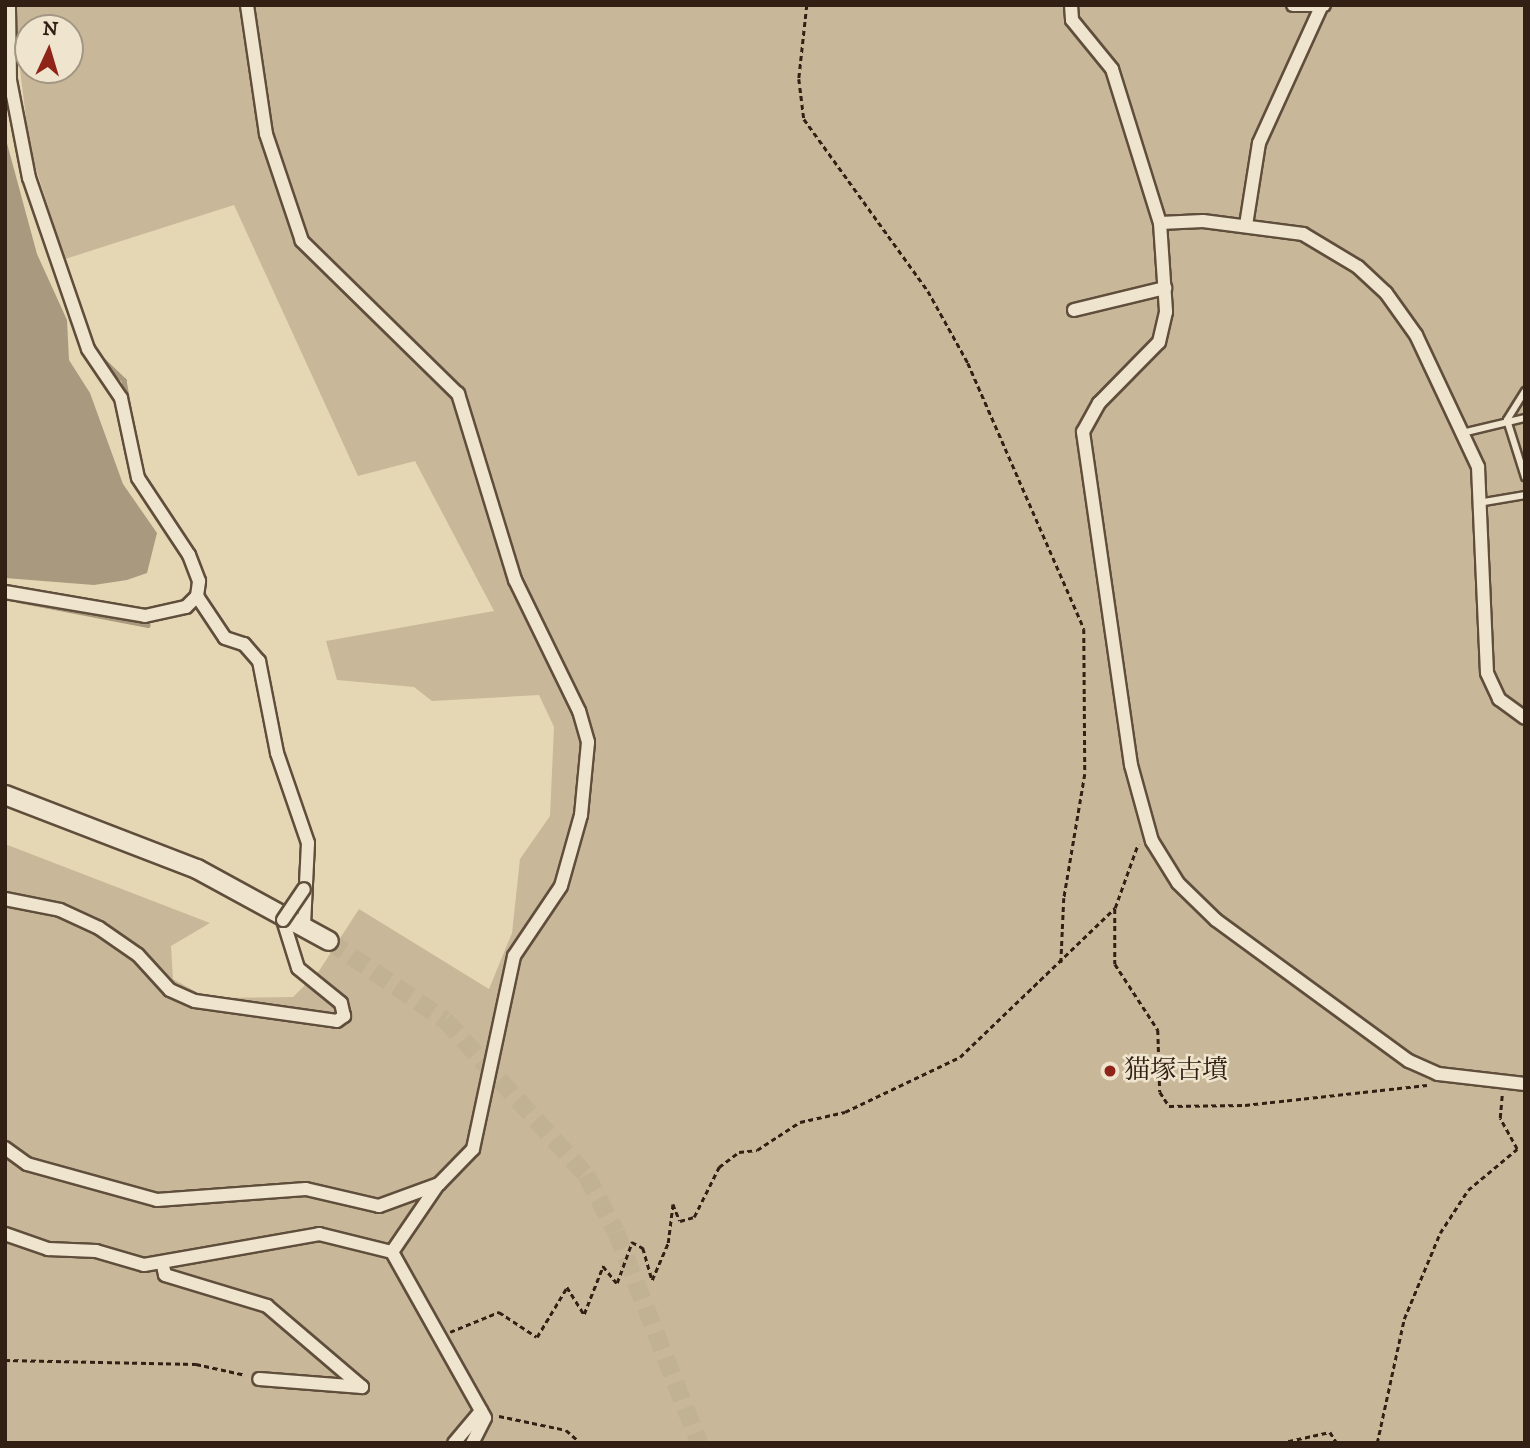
<!DOCTYPE html>
<html>
<head>
<meta charset="utf-8">
<style>
	body { margin:0 }
	#map { position:relative; width:1530px; height:1448px; overflow:hidden; background:#e6d7b4; font-family:"IM FELL DW Pica","Noto Serif JP",serif }
	div>[style] { position:absolute }
	.green>* { inset:0; background:#c8b899 }
	.water>* { inset:0; background:#a9997e }
	.stream>* { height:4.5px; margin:-2.25px; padding:0 2.25px; transform-origin:2.25px; border-radius:2.25px; background:#a9997e }
	.secondary-tunnel>* { height:18px; margin-top:-9px; transform-origin:0; background:repeating-linear-gradient(90deg,#c2b294 0 18px,transparent 0 27px) }
	.path>* { height:2.5px; margin-top:-1.25px; transform-origin:0; background:repeating-linear-gradient(90deg,#332014 0 5px,transparent 0 8.5px) }
	.roads { filter:drop-shadow(2px 0 #604e3c) drop-shadow(-2px 0 #604e3c) drop-shadow(0 2px #604e3c) drop-shadow(0 -2px #604e3c) }
	.lane>* { height:6px; margin:-3px; padding:0 3px; transform-origin:3px; border-radius:3px; background:#efe5ce }
	.street>* { height:12px; margin:-6px; padding:0 6px; transform-origin:6px; border-radius:6px; background:#efe5ce }
	.secondary>* { height:18px; margin:-9px; padding:0 9px; transform-origin:9px; border-radius:9px; background:#efe5ce }
	.bridges { filter:drop-shadow(2px 0 #604e3c) drop-shadow(-2px 0 #604e3c) drop-shadow(0 2px #604e3c) drop-shadow(0 -2px #604e3c) }
	.street-bridge>* { height:12px; margin:-6px; padding:0 6px; transform-origin:6px; border-radius:6px; background:#efe5ce }
	.dots>* { width:19px; height:19px; translate:-50% -50%; box-sizing:border-box; border:4px solid #efe5ce; border-radius:50% }
	span { translate:-50% -50%; white-space:nowrap; text-align:center; line-height:1.15; -webkit-text-stroke:5px #efe5ce; paint-order:stroke }
	.poi-label { font-size:26px; color:#332014 }
	.left { translate:0 -50%; text-align:left }
	.frame { position:absolute; inset:0; border:7px solid #332014; pointer-events:none }
	.north { position:absolute; left:14px; top:14px; width:70px; height:70px; box-sizing:border-box; background:#efe5ce; border:2px solid #a49684; border-radius:50%; rotate:4deg; font-size:19px; font-weight:700; line-height:28px; text-align:center; color:#332014 }
	.north::after { content:''; display:block; margin:auto; width:24px; height:32px; background:#8f2418; clip-path:polygon(50% 0,100% 100%,50% 72%,0 100%) }
</style>
</head>
<body>
<div id="map">
	<div class="green">
		<div style="clip-path:polygon(evenodd,12px 5px,1525px 5px,1525px 1443px,5px 1443px,5px 844px,210px 923px,171px 946px,173px 979px,207px 998px,293px 997px,319px 971px,359px 909px,489px 989px,512px 933px,520px 859px,550px 816px,554px 727px,539px 695px,432px 701px,414px 687px,337px 680px,326px 641px,494px 611px,415px 461px,358px 476px,234px 205px,65px 259px,30px 150px,12px 5px,28px 28px,70px 28px,70px 70px,28px 70px,28px 28px)"></div>
	</div>
	<div class="water">
		<div style="clip-path:polygon(5px 136px,37px 254px,67px 320px,69px 360px,90px 393px,123px 484px,157px 533px,147px 573px,127px 580px,94px 585px,5px 578px)"></div>
	</div>
	<div class="stream">
		<div style="left:99px;top:356px;width:35px;rotate:44deg"></div>
		<div style="left:124px;top:380px;width:34px;rotate:80deg"></div>
		<div style="left:18px;top:600px;width:132px;rotate:10.9deg"></div>
	</div>
	<div class="secondary-tunnel">
		<div style="left:329px;top:941px;width:140px;rotate:34.3deg"></div>
		<div style="left:445px;top:1020px;width:210px;rotate:47.7deg"></div>
		<div style="left:586px;top:1175px;width:64px;rotate:62.2deg"></div>
		<div style="left:616px;top:1232px;width:227px;rotate:68.5deg"></div>
	</div>
	<div class="path">
		<div style="left:807px;top:5px;width:74px;rotate:96.2deg"></div>
		<div style="left:799px;top:79px;width:40px;rotate:82.9deg"></div>
		<div style="left:804px;top:119px;width:212px;rotate:54.2deg"></div>
		<div style="left:928px;top:291px;width:82px;rotate:60.9deg"></div>
		<div style="left:968px;top:363px;width:290px;rotate:66.4deg"></div>
		<div style="left:1084px;top:629px;width:145px;rotate:89.6deg"></div>
		<div style="left:1085px;top:774px;width:126px;rotate:99.6deg"></div>
		<div style="left:1064px;top:898px;width:66px;rotate:92.6deg"></div>
		<div style="left:1115px;top:909px;width:55px;rotate:90deg"></div>
		<div style="left:1115px;top:964px;width:79px;rotate:56.9deg"></div>
		<div style="left:1158px;top:1030px;width:62px;rotate:88.2deg"></div>
		<div style="left:1160px;top:1092px;width:17px;rotate:57deg"></div>
		<div style="left:1169px;top:1106px;width:76px;rotate:-0.8deg"></div>
		<div style="left:1245px;top:1105px;width:183px;rotate:-6.3deg"></div>
		<div style="left:450px;top:1332px;width:53px;rotate:-22.2deg"></div>
		<div style="left:499px;top:1312px;width:45px;rotate:33.3deg"></div>
		<div style="left:537px;top:1337px;width:58px;rotate:-59deg"></div>
		<div style="left:567px;top:1287px;width:32px;rotate:58deg"></div>
		<div style="left:584px;top:1314px;width:52px;rotate:-68.4deg"></div>
		<div style="left:603px;top:1266px;width:22px;rotate:51deg"></div>
		<div style="left:617px;top:1283px;width:44px;rotate:-69.9deg"></div>
		<div style="left:632px;top:1242px;width:13px;rotate:29deg"></div>
		<div style="left:643px;top:1248px;width:33px;rotate:74deg"></div>
		<div style="left:652px;top:1280px;width:40px;rotate:-66.6deg"></div>
		<div style="left:668px;top:1243px;width:39px;rotate:-83deg"></div>
		<div style="left:673px;top:1204px;width:18px;rotate:68deg"></div>
		<div style="left:680px;top:1221px;width:15px;rotate:-16deg"></div>
		<div style="left:694px;top:1217px;width:56px;rotate:-63.4deg"></div>
		<div style="left:719px;top:1167px;width:25px;rotate:-37deg"></div>
		<div style="left:739px;top:1152px;width:18px;rotate:-6deg"></div>
		<div style="left:757px;top:1150px;width:51px;rotate:-33.1deg"></div>
		<div style="left:800px;top:1122px;width:46px;rotate:-12.5deg"></div>
		<div style="left:845px;top:1112px;width:127px;rotate:-25.6deg"></div>
		<div style="left:960px;top:1057px;width:215px;rotate:-43.9deg"></div>
		<div style="left:1115px;top:908px;width:68px;rotate:-70.2deg"></div>
		<div style="left:5px;top:1360px;width:191px;rotate:1.2deg"></div>
		<div style="left:196px;top:1364px;width:51px;rotate:12.4deg"></div>
		<div style="left:499px;top:1416px;width:68px;rotate:11.8deg"></div>
		<div style="left:566px;top:1430px;width:20px;rotate:41deg"></div>
		<div style="left:1280px;top:1443px;width:51px;rotate:-12.4deg"></div>
		<div style="left:1330px;top:1432px;width:13px;rotate:58deg"></div>
		<div style="left:1377px;top:1443px;width:127px;rotate:-77.7deg"></div>
		<div style="left:1404px;top:1319px;width:93px;rotate:-67.3deg"></div>
		<div style="left:1440px;top:1233px;width:51px;rotate:-56.9deg"></div>
		<div style="left:1468px;top:1190px;width:64px;rotate:-39.9deg"></div>
		<div style="left:1517px;top:1149px;width:35px;rotate:-119deg"></div>
		<div style="left:1500px;top:1118px;width:25px;rotate:-85deg"></div>
	</div>
	<div class="roads">
		<div class="lane">
			<div style="left:1525px;top:391px;width:34px;rotate:122deg"></div>
			<div style="left:1507px;top:420px;width:60px;rotate:72.5deg"></div>
			<div style="left:1462px;top:433px;width:65px;rotate:-13.4deg"></div>
			<div style="left:1484px;top:502px;width:42px;rotate:-9.7deg"></div>
		</div>
		<div class="street">
			<div style="left:1071px;top:5px;width:15px;rotate:86deg"></div>
			<div style="left:1072px;top:20px;width:63px;rotate:50.8deg"></div>
			<div style="left:1112px;top:69px;width:161px;rotate:72.7deg"></div>
			<div style="left:1160px;top:223px;width:89px;rotate:86.1deg"></div>
			<div style="left:1166px;top:312px;width:31px;rotate:103deg"></div>
			<div style="left:1159px;top:342px;width:86px;rotate:134.5deg"></div>
			<div style="left:1099px;top:403px;width:33px;rotate:119deg"></div>
			<div style="left:1083px;top:432px;width:336px;rotate:81.8deg"></div>
			<div style="left:1131px;top:765px;width:79px;rotate:74.6deg"></div>
			<div style="left:1152px;top:841px;width:49px;rotate:58.2deg"></div>
			<div style="left:1178px;top:883px;width:53px;rotate:44.2deg"></div>
			<div style="left:1216px;top:920px;width:239px;rotate:36.2deg"></div>
			<div style="left:1409px;top:1061px;width:32px;rotate:24deg"></div>
			<div style="left:1438px;top:1074px;width:88px;rotate:6.6deg"></div>
			<div style="left:1293px;top:5px;width:31px"></div>
			<div style="left:1160px;top:223px;width:43px;rotate:-2.7deg"></div>
			<div style="left:1203px;top:221px;width:101px;rotate:7.4deg"></div>
			<div style="left:1303px;top:234px;width:64px;rotate:31deg"></div>
			<div style="left:1358px;top:267px;width:38px;rotate:43deg"></div>
			<div style="left:1386px;top:293px;width:52px;rotate:54.5deg"></div>
			<div style="left:1416px;top:335px;width:146px;rotate:64.8deg"></div>
			<div style="left:1478px;top:467px;width:206px;rotate:87.5deg"></div>
			<div style="left:1487px;top:673px;width:29px;rotate:65deg"></div>
			<div style="left:1499px;top:699px;width:32px;rotate:36deg"></div>
			<div style="left:1246px;top:225px;width:83px;rotate:-81deg"></div>
			<div style="left:1259px;top:143px;width:149px;rotate:-65.5deg"></div>
			<div style="left:1074px;top:310px;width:94px;rotate:-13.6deg"></div>
			<div style="left:5px;top:592px;width:142px;rotate:9.7deg"></div>
			<div style="left:145px;top:616px;width:42px;rotate:-12.4deg"></div>
			<div style="left:186px;top:607px;width:16px;rotate:-45deg"></div>
			<div style="left:197px;top:596px;width:15px;rotate:-82deg"></div>
			<div style="left:199px;top:581px;width:28px;rotate:-111deg"></div>
			<div style="left:189px;top:555px;width:92px;rotate:-123.5deg"></div>
			<div style="left:138px;top:478px;width:82px;rotate:-102deg"></div>
			<div style="left:121px;top:398px;width:59px;rotate:-124deg"></div>
			<div style="left:88px;top:349px;width:181px;rotate:-109deg"></div>
			<div style="left:29px;top:178px;width:100px;rotate:-101deg"></div>
			<div style="left:10px;top:80px;width:75px;rotate:-90.8deg"></div>
			<div style="left:197px;top:596px;width:50px;rotate:56.3deg"></div>
			<div style="left:225px;top:638px;width:20px;rotate:18deg"></div>
			<div style="left:244px;top:644px;width:23px;rotate:49deg"></div>
			<div style="left:259px;top:661px;width:94px;rotate:78.9deg"></div>
			<div style="left:277px;top:753px;width:95px;rotate:71deg"></div>
			<div style="left:308px;top:843px;width:82px;rotate:92.8deg"></div>
			<div style="left:5px;top:899px;width:56px;rotate:11.3deg"></div>
			<div style="left:60px;top:910px;width:43px;rotate:24.8deg"></div>
			<div style="left:99px;top:928px;width:47px;rotate:34.7deg"></div>
			<div style="left:138px;top:955px;width:47px;rotate:47.6deg"></div>
			<div style="left:170px;top:990px;width:27px;rotate:24deg"></div>
			<div style="left:195px;top:1001px;width:143px;rotate:8deg"></div>
			<div style="left:337px;top:1021px;width:9px;rotate:-36deg"></div>
			<div style="left:344px;top:1016px;width:13px;rotate:-103deg"></div>
			<div style="left:341px;top:1003px;width:55px;rotate:-140.9deg"></div>
			<div style="left:298px;top:968px;width:50px;rotate:-107.4deg"></div>
			<div style="left:5px;top:1148px;width:27px;rotate:36deg"></div>
			<div style="left:27px;top:1164px;width:135px;rotate:15.5deg"></div>
			<div style="left:157px;top:1200px;width:149px;rotate:-4.2deg"></div>
			<div style="left:306px;top:1189px;width:75px;rotate:13.1deg"></div>
			<div style="left:379px;top:1206px;width:64px;rotate:-20.1deg"></div>
			<div style="left:439px;top:1184px;width:49px;rotate:-45.8deg"></div>
			<div style="left:473px;top:1149px;width:197px;rotate:-78deg"></div>
			<div style="left:514px;top:956px;width:84px;rotate:-56.1deg"></div>
			<div style="left:561px;top:886px;width:74px;rotate:-74.3deg"></div>
			<div style="left:581px;top:815px;width:73px;rotate:-84.5deg"></div>
			<div style="left:588px;top:742px;width:32px;rotate:-106deg"></div>
			<div style="left:579px;top:711px;width:146px;rotate:-116deg"></div>
			<div style="left:515px;top:580px;width:195px;rotate:-107deg"></div>
			<div style="left:458px;top:394px;width:219px;rotate:-135.6deg"></div>
			<div style="left:302px;top:241px;width:113px;rotate:-108.6deg"></div>
			<div style="left:266px;top:134px;width:130px;rotate:-98.4deg"></div>
			<div style="left:5px;top:1234px;width:46px;rotate:19.2deg"></div>
			<div style="left:48px;top:1249px;width:48px;rotate:2.4deg"></div>
			<div style="left:96px;top:1251px;width:50px;rotate:16.3deg"></div>
			<div style="left:144px;top:1265px;width:178px;rotate:-10deg"></div>
			<div style="left:319px;top:1234px;width:75px;rotate:13.9deg"></div>
			<div style="left:392px;top:1252px;width:190px;rotate:60.7deg"></div>
			<div style="left:485px;top:1418px;width:28px;rotate:117deg"></div>
			<div style="left:392px;top:1252px;width:80px;rotate:-55.7deg"></div>
			<div style="left:163px;top:1266px;width:9px;rotate:77deg"></div>
			<div style="left:165px;top:1275px;width:107px;rotate:16.9deg"></div>
			<div style="left:267px;top:1306px;width:125px;rotate:40.5deg"></div>
			<div style="left:362px;top:1387px;width:103px;rotate:-175.6deg"></div>
			<div style="left:454px;top:1443px;width:42px;rotate:-49.8deg"></div>
		</div>
		<div class="secondary">
			<div style="left:5px;top:795px;width:206px;rotate:21.1deg"></div>
			<div style="left:197px;top:869px;width:150px;rotate:28.6deg"></div>
		</div>
	</div>
	<div class="bridges">
		<div class="street-bridge">
			<div style="left:283px;top:920px;width:37px;rotate:-56deg"></div>
		</div>
	</div>
	<div class="dots">
		<div style="left:1110px;top:1071px;background:#8f2418"></div>
	</div>
	<div class="poi-label">
		<span class="left" style="left:1124px;top:1071px">猫塚古墳</span>
	</div>
	<div class="frame"></div>
	<div class="north">N</div>
</div>
</body>
</html>
